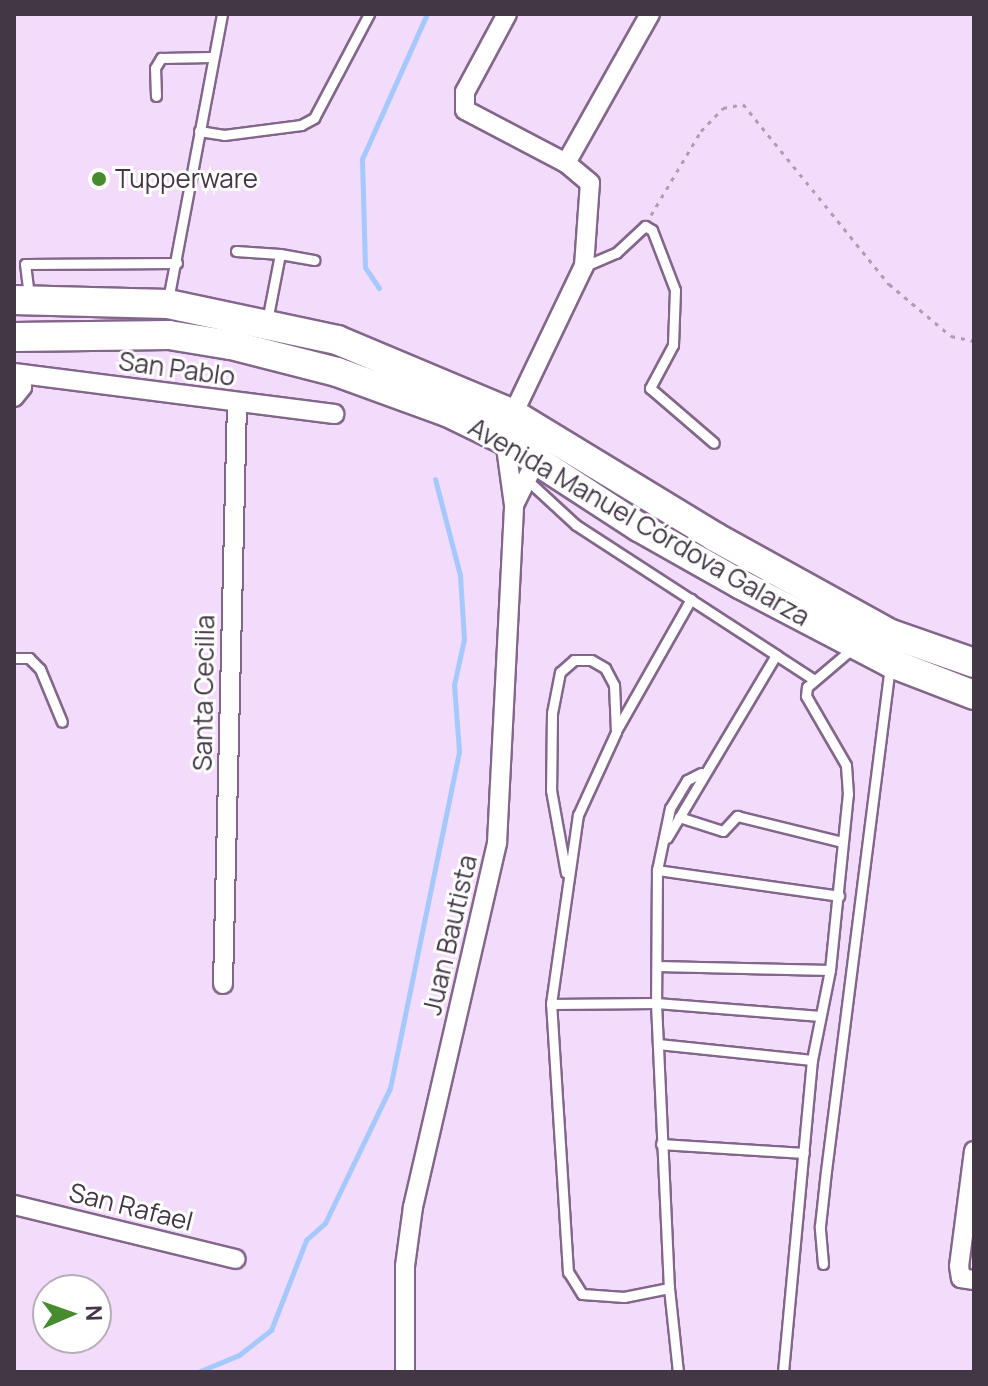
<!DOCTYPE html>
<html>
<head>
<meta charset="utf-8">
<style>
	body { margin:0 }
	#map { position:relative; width:988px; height:1386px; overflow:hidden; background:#f3dbfb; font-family:Manrope,sans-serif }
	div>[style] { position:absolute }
	.stream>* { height:5px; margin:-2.5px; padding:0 2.5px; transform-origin:2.5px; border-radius:2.5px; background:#a5c8fd }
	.path>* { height:3px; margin-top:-1.5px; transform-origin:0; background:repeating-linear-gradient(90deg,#af9bb5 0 4px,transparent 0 10px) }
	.roads { filter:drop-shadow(2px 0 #83678b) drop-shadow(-2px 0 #83678b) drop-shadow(0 2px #83678b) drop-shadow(0 -2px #83678b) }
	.lane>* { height:9px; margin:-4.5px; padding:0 4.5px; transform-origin:4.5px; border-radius:4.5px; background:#fff }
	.street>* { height:18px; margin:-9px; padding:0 9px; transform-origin:9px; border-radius:9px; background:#fff }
	.primary>* { height:28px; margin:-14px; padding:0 14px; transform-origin:14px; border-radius:14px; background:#fff }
	.dots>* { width:22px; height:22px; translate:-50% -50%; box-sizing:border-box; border:4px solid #fff; border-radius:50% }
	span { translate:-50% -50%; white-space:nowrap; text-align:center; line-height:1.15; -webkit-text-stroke:6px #fff; paint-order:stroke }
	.poi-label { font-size:26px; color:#433746 }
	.left { translate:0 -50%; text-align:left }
	.street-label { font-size:26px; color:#433746 }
	.frame { position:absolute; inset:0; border:16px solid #433746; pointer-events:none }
	.north { position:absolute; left:32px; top:1274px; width:80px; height:80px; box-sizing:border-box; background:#fff; border:2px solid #b4afb5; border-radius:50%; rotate:88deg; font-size:22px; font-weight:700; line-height:32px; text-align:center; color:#433746 }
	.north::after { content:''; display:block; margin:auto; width:28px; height:36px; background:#478b2f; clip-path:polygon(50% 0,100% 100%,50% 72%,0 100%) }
</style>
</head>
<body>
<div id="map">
	<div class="stream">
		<div style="left:379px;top:288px;width:25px;rotate:-124deg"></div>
		<div style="left:365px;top:267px;width:108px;rotate:-91.6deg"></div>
		<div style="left:362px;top:159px;width:159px;rotate:-65.9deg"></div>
		<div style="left:198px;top:1372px;width:44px;rotate:-22.5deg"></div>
		<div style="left:239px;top:1355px;width:41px;rotate:-38deg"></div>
		<div style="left:271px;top:1330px;width:97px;rotate:-68.7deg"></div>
		<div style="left:306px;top:1240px;width:25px;rotate:-42deg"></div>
		<div style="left:325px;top:1223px;width:150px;rotate:-64.3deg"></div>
		<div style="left:390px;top:1088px;width:344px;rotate:-78.4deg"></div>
		<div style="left:459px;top:751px;width:66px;rotate:-94.3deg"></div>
		<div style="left:454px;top:685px;width:47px;rotate:-77.7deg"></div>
		<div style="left:464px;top:639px;width:64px;rotate:-93.6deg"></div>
		<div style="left:460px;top:575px;width:99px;rotate:-104.6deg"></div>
	</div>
	<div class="path">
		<div style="left:651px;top:215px;width:98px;rotate:-59.2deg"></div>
		<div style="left:701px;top:131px;width:32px;rotate:-46deg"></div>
		<div style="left:723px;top:108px;width:20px;rotate:-11deg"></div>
		<div style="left:743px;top:104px;width:232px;rotate:51deg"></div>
		<div style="left:889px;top:284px;width:81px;rotate:40deg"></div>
		<div style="left:951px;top:336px;width:24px;rotate:12deg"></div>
	</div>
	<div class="roads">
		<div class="lane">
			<div style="left:156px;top:96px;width:28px;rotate:-92deg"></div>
			<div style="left:155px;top:68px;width:12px;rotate:-59deg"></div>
			<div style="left:161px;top:58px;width:50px;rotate:-1.1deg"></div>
			<div style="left:199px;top:131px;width:25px;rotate:9deg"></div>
			<div style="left:224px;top:135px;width:78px;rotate:-7.4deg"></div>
			<div style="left:301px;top:125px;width:15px;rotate:-28deg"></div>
			<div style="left:314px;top:118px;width:118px;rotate:-62.1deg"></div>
			<div style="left:236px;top:251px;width:44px;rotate:3.9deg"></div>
			<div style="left:280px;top:254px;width:68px;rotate:101deg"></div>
			<div style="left:280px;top:254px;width:35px;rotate:10deg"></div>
			<div style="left:585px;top:266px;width:34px;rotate:-23deg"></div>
			<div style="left:616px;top:253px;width:40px;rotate:-43deg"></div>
			<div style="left:645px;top:226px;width:8px;rotate:30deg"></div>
			<div style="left:652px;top:230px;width:64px;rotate:69deg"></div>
			<div style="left:675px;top:290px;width:55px;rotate:92.1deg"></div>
			<div style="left:673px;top:345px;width:49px;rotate:118.1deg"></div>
			<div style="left:650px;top:388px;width:84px;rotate:40.7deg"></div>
			<div style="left:29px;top:296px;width:32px;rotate:-97deg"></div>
			<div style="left:25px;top:264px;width:152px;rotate:-0.4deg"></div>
			<div style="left:168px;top:300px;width:291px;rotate:-79.3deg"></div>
			<div style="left:525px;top:478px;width:69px;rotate:42.7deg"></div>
			<div style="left:576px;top:525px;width:239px;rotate:33deg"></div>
			<div style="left:776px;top:655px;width:213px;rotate:120.8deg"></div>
			<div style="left:776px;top:655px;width:44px;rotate:33deg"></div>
			<div style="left:14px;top:658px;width:15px"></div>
			<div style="left:29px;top:658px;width:16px;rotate:45deg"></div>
			<div style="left:40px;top:669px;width:57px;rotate:67.5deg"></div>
			<div style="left:616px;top:731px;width:152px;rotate:-60.4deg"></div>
			<div style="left:701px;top:773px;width:16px;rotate:153deg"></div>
			<div style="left:687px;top:780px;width:33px;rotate:121deg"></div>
			<div style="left:670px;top:808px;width:63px;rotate:101.8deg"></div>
			<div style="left:657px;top:870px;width:133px;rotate:90.4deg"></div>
			<div style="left:656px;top:1003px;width:285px;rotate:87.4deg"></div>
			<div style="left:669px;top:1288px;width:46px;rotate:168.7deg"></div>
			<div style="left:624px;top:1297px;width:42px;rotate:-175.9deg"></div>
			<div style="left:582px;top:1294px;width:26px;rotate:-122deg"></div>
			<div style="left:568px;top:1272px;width:269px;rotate:-93.6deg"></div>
			<div style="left:551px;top:1004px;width:105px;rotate:-0.5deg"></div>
			<div style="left:656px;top:1003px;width:165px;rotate:4.5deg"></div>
			<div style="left:679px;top:817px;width:46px;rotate:17.7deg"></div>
			<div style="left:723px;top:831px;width:21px;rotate:-47deg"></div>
			<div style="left:737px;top:816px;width:108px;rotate:13.9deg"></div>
			<div style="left:657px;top:870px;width:184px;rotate:8.1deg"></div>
			<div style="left:657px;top:966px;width:173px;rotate:1.3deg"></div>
			<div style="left:830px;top:970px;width:177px;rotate:-84.2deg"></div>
			<div style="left:848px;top:794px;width:29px;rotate:-94deg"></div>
			<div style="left:846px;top:765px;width:80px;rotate:-120.1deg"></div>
			<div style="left:806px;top:696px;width:9px;rotate:-84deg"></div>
			<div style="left:807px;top:687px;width:62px;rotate:-40.4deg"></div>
			<div style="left:551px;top:1004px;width:191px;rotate:-81.9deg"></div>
			<div style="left:578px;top:815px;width:91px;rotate:-65.4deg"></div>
			<div style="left:616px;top:732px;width:47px;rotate:-92.4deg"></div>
			<div style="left:614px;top:685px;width:19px;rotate:-118deg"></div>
			<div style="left:605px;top:668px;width:16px;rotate:-150deg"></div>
			<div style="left:591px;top:660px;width:17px;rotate:180deg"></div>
			<div style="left:574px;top:660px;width:18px;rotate:139deg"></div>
			<div style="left:560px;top:672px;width:42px;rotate:101deg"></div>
			<div style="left:552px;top:713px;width:77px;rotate:90.7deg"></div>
			<div style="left:551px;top:790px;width:84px;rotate:79.8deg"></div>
			<div style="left:658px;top:1044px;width:155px;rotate:5.9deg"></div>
			<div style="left:661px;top:1144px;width:143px;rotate:3.6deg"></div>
			<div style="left:823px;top:1264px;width:38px;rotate:-95deg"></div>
			<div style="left:820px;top:1226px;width:55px;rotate:-83.8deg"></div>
			<div style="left:826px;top:1171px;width:509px;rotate:-82.78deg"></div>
			<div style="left:669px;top:1288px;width:84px;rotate:83.9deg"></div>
			<div style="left:783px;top:1372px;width:313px;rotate:-84.7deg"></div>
			<div style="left:812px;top:1060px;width:92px;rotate:-78.7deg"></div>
		</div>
		<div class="street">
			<div style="left:507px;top:14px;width:89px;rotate:118.3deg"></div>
			<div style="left:465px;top:92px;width:18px;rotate:90deg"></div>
			<div style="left:465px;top:110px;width:114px;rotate:27.7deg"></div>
			<div style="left:14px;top:373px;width:323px;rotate:7.3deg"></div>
			<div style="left:14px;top:397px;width:13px;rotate:-51deg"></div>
			<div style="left:22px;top:387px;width:13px;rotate:-99deg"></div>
			<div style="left:514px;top:505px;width:61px;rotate:-63.9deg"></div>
			<div style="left:223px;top:984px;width:580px;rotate:-88.62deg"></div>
			<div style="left:974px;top:1151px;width:116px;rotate:97.4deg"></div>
			<div style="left:959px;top:1266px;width:12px;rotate:81deg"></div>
			<div style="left:961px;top:1278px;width:13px;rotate:9deg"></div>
			<div style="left:14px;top:1205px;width:228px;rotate:13.7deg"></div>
			<div style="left:405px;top:1372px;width:106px;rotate:-90deg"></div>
			<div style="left:405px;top:1266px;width:60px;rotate:-82.3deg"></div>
			<div style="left:413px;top:1207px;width:374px;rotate:-77deg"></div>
			<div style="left:497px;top:843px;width:338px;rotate:-87.1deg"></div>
			<div style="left:514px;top:505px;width:66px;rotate:-97.9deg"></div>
			<div style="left:505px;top:440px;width:27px;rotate:-73deg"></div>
			<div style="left:513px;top:414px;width:164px;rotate:-64.4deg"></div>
			<div style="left:584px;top:266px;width:83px;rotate:-85.9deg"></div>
			<div style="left:590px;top:183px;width:31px;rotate:-140deg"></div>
			<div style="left:566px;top:163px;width:171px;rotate:-60.6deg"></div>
		</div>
		<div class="primary">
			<div style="left:14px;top:300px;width:154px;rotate:1.5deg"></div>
			<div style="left:168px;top:304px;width:173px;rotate:12deg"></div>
			<div style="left:337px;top:340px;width:191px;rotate:22.8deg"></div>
			<div style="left:513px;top:414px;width:237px;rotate:31.3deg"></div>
			<div style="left:715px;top:537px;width:201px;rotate:28.9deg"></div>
			<div style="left:891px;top:634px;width:88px;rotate:19.3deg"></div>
			<div style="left:14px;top:337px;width:155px;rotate:-0.7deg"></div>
			<div style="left:169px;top:335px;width:63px;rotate:9.2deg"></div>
			<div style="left:231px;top:345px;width:109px;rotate:14.3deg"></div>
			<div style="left:337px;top:372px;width:117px;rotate:20deg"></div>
			<div style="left:447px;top:412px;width:64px;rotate:25.8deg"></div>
			<div style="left:505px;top:440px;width:160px;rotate:33deg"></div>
			<div style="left:639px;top:527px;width:116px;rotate:29.4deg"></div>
			<div style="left:740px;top:584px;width:170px;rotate:27.6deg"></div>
			<div style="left:891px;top:663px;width:89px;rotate:21.1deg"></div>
		</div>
	</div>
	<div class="dots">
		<div style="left:99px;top:179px;background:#478b2f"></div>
	</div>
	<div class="poi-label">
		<span class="left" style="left:115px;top:179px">Tupperware</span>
	</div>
	<div class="street-label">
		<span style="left:177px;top:369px;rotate:8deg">San Pablo</span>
		<span style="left:639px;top:522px;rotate:30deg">Avenida Manuel Córdova Galarza</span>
		<span style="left:204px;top:693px;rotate:-89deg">Santa Cecilia</span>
		<span style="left:450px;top:935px;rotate:-77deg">Juan Bautista</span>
		<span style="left:131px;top:1207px;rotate:14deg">San Rafael</span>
	</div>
	<div class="frame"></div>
	<div class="north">N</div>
</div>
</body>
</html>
